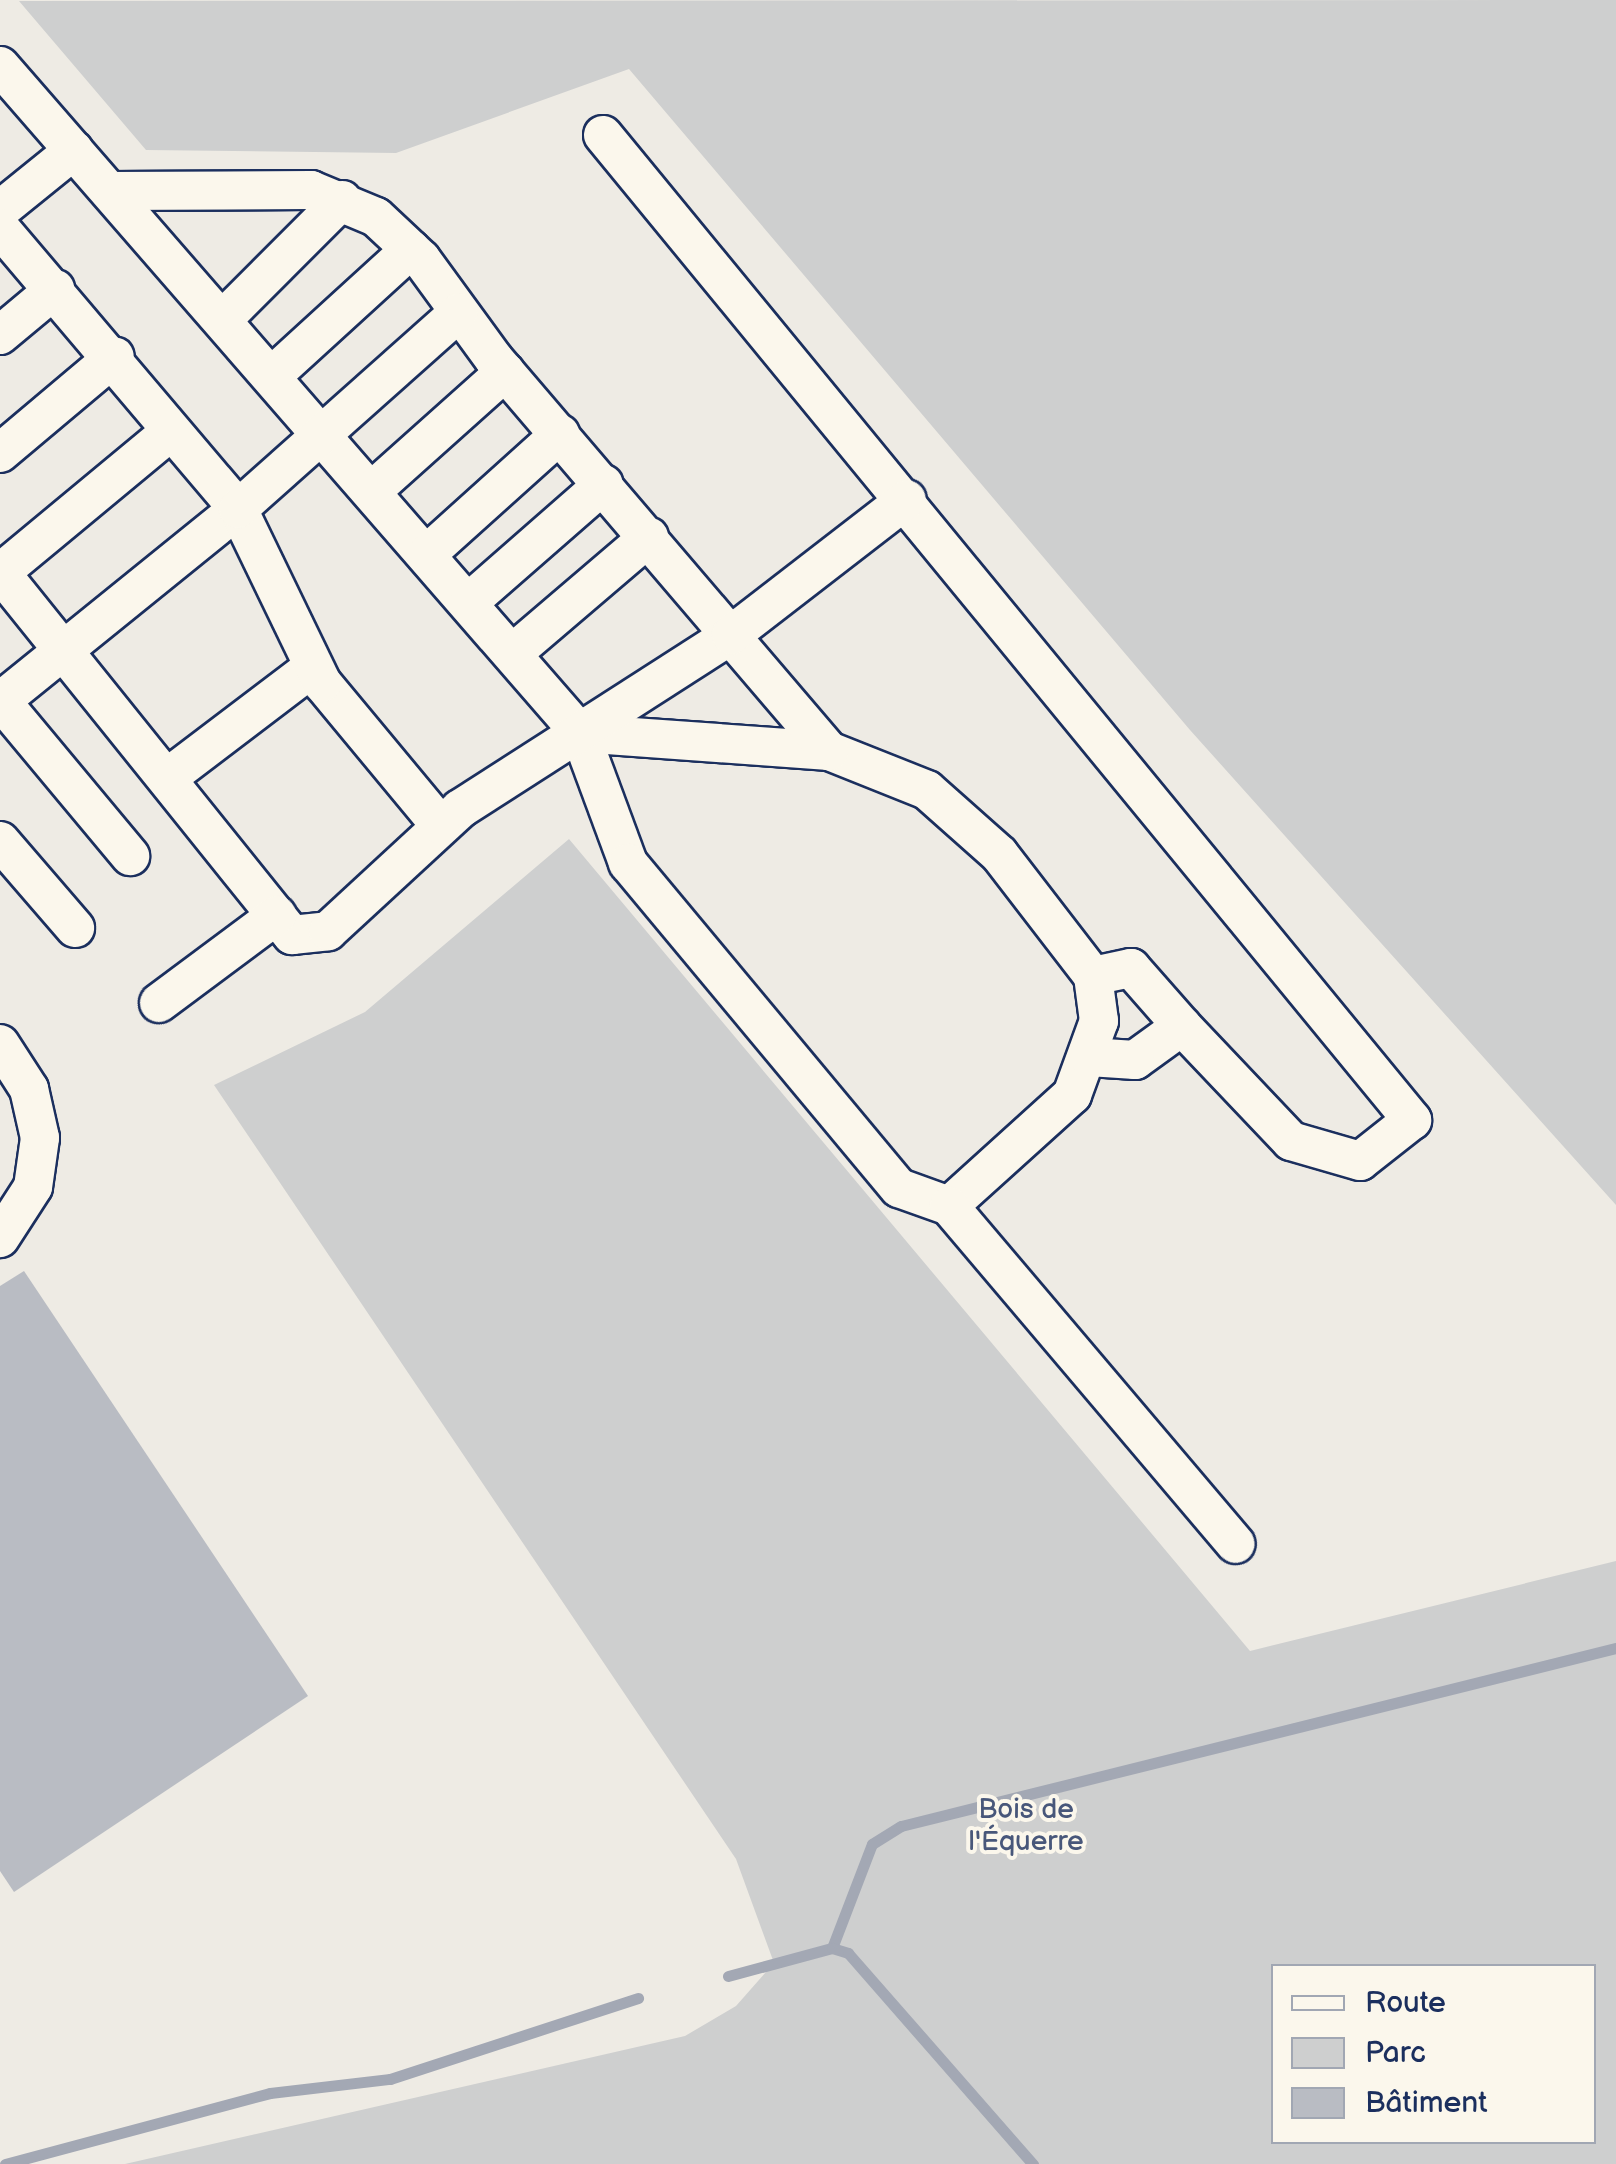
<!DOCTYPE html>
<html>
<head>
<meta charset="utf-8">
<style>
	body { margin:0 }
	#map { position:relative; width:1616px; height:2164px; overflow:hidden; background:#eeebe4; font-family:"Balsamiq Sans",sans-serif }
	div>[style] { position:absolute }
	.green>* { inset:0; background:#cecfcf }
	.stream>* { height:11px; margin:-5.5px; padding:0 5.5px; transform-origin:5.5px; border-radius:5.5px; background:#a3a8b4 }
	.building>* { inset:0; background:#b9bcc3 }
	.roads { filter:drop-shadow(2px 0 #1b2f5e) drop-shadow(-2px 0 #1b2f5e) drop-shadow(0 2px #1b2f5e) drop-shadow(0 -2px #1b2f5e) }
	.minor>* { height:38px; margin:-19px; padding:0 19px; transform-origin:19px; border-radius:19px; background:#fbf7ec }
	span { translate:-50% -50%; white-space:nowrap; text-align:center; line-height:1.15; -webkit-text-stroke:8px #fbf7ec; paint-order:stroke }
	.park-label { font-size:28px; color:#48577a }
	.legend { position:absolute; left:1271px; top:1964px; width:325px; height:180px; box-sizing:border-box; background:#fbf7ec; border:2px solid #a1a7b3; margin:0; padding:12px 18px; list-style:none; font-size:30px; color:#1b2f5e }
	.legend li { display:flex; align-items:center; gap:20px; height:50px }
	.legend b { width:50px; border:2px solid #a1a7b3 }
</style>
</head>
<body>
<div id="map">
	<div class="green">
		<div style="clip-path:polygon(1616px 0,1616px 1205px,1190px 730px,629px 69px,396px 153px,146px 150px,19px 1px)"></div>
		<div style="clip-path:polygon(evenodd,569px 839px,1250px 1651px,1616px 1561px,1616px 2164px,125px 2164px,685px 2036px,736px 2006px,774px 1963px,736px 1859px,214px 1085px,365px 1012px,569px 839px,1274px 1966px,1594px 1966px,1594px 2142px,1274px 2142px,1274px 1966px)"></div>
	</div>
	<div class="stream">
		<div style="left:832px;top:1948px;width:111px;rotate:-69deg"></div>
		<div style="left:872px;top:1844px;width:34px;rotate:-32deg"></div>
		<div style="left:901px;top:1826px;width:737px;rotate:-13.98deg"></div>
		<div style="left:728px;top:1976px;width:108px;rotate:-15.1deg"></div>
		<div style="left:832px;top:1948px;width:17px;rotate:17deg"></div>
		<div style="left:848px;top:1953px;width:281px;rotate:48.8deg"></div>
		<div style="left:5px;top:2164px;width:274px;rotate:-15deg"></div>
		<div style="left:270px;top:2093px;width:121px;rotate:-6.7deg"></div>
		<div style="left:390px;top:2079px;width:261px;rotate:-18.1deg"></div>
	</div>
	<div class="building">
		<div style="clip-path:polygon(24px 1271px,308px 1696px,14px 1892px,0 1871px,0 1286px)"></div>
	</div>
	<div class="roads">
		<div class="minor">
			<div style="left:0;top:66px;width:884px;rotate:48.99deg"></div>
			<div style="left:580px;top:733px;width:139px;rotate:69.7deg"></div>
			<div style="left:628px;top:863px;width:423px;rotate:50.2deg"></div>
			<div style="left:899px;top:1188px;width:53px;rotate:19.8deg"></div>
			<div style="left:949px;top:1206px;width:166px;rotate:-42.1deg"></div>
			<div style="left:1072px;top:1095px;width:79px;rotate:-70deg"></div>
			<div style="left:1099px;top:1021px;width:45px;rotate:-97.6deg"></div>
			<div style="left:1093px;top:976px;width:154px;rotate:-127.6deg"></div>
			<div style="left:999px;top:854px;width:96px;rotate:-138.4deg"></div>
			<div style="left:927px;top:790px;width:105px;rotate:-158.3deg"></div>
			<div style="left:829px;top:751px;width:250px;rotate:-175.9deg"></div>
			<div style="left:603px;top:135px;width:1275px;rotate:50.6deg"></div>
			<div style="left:1412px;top:1120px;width:66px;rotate:141.7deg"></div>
			<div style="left:1360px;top:1161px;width:72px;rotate:-163.8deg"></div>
			<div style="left:1291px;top:1141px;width:158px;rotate:-133.5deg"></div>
			<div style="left:1182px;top:1026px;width:58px;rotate:144.1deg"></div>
			<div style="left:1135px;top:1060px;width:46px;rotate:-176.3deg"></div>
			<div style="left:111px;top:191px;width:200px;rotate:-0.3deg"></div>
			<div style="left:311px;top:190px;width:70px;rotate:22.6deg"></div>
			<div style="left:376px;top:217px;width:62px;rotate:43deg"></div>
			<div style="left:421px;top:259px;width:124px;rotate:53.9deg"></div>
			<div style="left:494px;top:359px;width:516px;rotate:49.48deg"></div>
			<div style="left:0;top:210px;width:95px;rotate:-39deg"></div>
			<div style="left:0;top:228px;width:368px;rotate:49.7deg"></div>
			<div style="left:238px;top:509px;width:306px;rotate:141deg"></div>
			<div style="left:224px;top:318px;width:167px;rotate:-45deg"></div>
			<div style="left:0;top:335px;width:72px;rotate:-39.9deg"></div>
			<div style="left:274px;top:374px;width:185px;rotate:-42.4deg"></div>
			<div style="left:0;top:453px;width:150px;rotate:-40.1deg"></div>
			<div style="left:374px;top:489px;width:176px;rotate:-41.8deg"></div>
			<div style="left:428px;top:553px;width:178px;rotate:-42deg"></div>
			<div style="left:0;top:572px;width:466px;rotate:51.2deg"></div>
			<div style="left:292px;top:935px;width:36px;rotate:-6deg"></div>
			<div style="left:328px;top:931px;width:180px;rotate:-42.7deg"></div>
			<div style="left:460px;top:809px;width:322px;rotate:-32.7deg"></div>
			<div style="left:731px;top:635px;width:222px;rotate:-37.7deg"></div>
			<div style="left:0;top:573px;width:221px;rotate:-39.7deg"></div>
			<div style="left:469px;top:602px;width:179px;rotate:-41.2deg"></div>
			<div style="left:513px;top:653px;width:179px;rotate:-40.5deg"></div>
			<div style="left:1px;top:701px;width:202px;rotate:50.2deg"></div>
			<div style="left:167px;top:778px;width:182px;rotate:-37.2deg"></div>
			<div style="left:440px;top:825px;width:185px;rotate:-129.7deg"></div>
			<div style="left:322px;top:683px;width:193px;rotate:-115.8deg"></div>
			<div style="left:238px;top:509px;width:295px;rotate:-41.7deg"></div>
			<div style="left:0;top:841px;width:115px;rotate:49.2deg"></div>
			<div style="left:1093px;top:976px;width:39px;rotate:-12deg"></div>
			<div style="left:1131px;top:968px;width:77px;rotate:48.7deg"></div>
			<div style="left:159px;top:1003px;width:147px;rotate:-36.7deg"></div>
			<div style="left:0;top:1044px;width:54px;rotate:57.2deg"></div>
			<div style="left:29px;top:1089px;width:50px;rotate:77.3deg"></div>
			<div style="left:40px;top:1138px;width:49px;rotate:98.1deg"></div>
			<div style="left:33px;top:1187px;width:61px;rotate:122.9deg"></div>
			<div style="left:949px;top:1206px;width:443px;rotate:49.7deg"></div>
		</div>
	</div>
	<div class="park-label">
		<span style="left:1026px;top:1826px">Bois de<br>l'Équerre</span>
	</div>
	<ul class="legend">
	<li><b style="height:12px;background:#fbf7ec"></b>Route</li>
	<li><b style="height:28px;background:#cecfcf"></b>Parc</li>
	<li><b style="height:28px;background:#b9bcc3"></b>Bâtiment</li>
	</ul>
</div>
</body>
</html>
